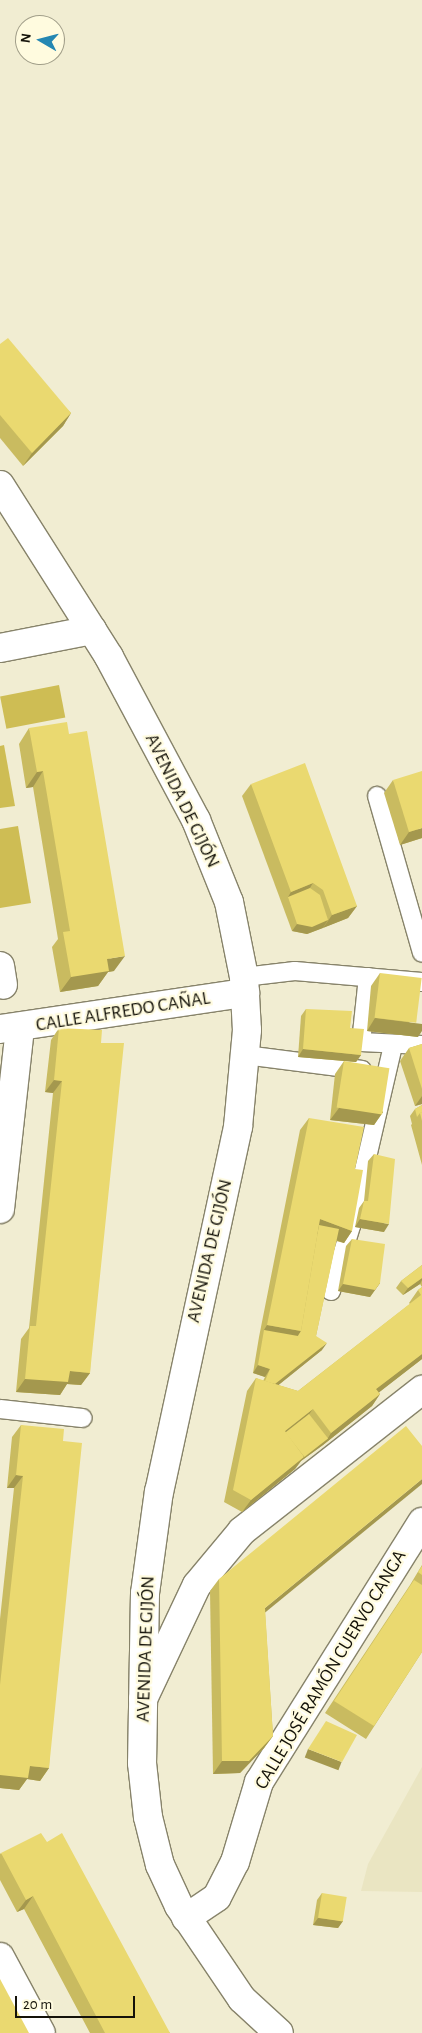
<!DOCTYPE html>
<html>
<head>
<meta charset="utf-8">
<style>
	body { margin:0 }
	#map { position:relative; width:422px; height:2033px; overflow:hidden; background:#f1edd2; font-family:"Alegreya Sans",sans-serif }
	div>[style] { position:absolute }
	.built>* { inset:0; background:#eae5c2 }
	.green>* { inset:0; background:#cebd54; transform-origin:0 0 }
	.roads { filter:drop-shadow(1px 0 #87836a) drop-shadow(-1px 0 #87836a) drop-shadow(0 1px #87836a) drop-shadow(0 -1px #87836a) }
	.service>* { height:18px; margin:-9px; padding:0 9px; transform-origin:9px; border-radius:9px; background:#fff }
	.minor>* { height:28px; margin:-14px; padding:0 14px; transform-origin:14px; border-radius:14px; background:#fff }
	.tertiary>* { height:28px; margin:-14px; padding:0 14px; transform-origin:14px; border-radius:14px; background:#fff }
	.wall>* { inset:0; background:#c9bb60 }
	.shaded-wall>* { inset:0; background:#a4984e; transform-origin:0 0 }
	.building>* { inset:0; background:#ead970; transform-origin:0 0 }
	span { translate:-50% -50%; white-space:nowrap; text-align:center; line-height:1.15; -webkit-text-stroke:4.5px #fffbdf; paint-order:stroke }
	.street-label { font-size:19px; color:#141209 }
	.north { position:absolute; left:15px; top:15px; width:50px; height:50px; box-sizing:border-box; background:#fffbdf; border:1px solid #a19e89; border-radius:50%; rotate:278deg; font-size:14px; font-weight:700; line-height:20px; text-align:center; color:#141209 }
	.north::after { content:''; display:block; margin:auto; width:18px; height:22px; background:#2587b2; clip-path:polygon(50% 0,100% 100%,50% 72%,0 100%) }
	.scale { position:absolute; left:15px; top:1996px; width:120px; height:22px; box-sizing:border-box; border:2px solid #141209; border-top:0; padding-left:6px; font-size:15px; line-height:18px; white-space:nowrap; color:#141209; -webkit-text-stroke:4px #fffbdf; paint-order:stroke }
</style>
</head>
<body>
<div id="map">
	<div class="built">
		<div style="clip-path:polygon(422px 1767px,422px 1892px,361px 1891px,368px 1864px)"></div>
	</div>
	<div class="green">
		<div style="left:59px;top:685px;width:33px;height:60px;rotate:79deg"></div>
		<div style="clip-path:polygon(4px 745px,15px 806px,0 808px,0 746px)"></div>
		<div style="clip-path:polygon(18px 826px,31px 903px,0 908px,0 829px)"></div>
	</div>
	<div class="roads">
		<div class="service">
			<div style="left:377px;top:796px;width:163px;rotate:74deg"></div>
			<div style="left:244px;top:977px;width:51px;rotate:-6.7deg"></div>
			<div style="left:295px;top:971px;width:127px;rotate:5deg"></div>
			<div style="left:368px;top:977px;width:65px;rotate:96.1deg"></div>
			<div style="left:361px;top:1042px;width:61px;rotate:2.8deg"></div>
			<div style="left:245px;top:1055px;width:118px;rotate:7.3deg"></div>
			<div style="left:331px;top:1291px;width:68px;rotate:-72.9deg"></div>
			<div style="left:351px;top:1226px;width:186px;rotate:-76.9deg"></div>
			<div style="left:0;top:1409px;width:83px;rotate:6.2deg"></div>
		</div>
		<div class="minor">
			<div style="left:0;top:648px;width:94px;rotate:-11.1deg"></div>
			<div style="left:0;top:966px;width:19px;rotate:81deg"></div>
			<div style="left:0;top:1029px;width:248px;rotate:-8.4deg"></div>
			<div style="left:0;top:1209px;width:183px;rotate:-83.7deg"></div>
			<div style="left:143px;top:1699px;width:126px;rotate:-64.7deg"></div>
			<div style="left:197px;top:1585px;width:70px;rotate:-50.2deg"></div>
			<div style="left:242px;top:1531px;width:229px;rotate:-38.1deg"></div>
			<div style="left:186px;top:1918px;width:37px;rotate:-34deg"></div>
			<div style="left:217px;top:1897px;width:39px;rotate:-63deg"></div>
			<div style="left:235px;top:1862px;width:84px;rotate:-73.3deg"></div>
			<div style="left:259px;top:1782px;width:307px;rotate:-57.9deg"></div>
			<div style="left:0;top:1957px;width:86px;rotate:61.7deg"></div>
		</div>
		<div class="tertiary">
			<div style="left:0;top:485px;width:204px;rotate:57.6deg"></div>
			<div style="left:109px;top:657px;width:185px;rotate:61.9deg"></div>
			<div style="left:196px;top:820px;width:88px;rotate:68.1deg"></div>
			<div style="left:229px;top:902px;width:76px;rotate:78.7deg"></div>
			<div style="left:244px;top:977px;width:53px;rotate:86.8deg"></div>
			<div style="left:247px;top:1030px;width:97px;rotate:95.3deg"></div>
			<div style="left:238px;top:1127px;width:372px;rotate:102.2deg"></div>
			<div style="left:159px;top:1491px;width:103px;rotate:97.8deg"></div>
			<div style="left:145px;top:1593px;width:170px;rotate:91deg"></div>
			<div style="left:142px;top:1763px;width:54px;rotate:83.7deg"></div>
			<div style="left:148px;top:1817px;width:49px;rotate:76deg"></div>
			<div style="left:160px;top:1865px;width:45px;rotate:65.1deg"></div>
			<div style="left:179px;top:1906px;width:112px;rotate:55.9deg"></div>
			<div style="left:242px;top:1999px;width:50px;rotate:42.6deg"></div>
		</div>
	</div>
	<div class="wall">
		<div style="clip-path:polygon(0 344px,71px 413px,63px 426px,23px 466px,0 438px)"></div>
		<div style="clip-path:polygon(29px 728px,114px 971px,108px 972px,98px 986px,60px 992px,52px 947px,58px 939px,33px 787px,26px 788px,19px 744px)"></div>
		<div style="clip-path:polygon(393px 780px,422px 838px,400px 845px,384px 793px)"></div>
		<div style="clip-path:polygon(251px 784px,357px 906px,348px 918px,307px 934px,292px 931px,242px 796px)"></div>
		<div style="clip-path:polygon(380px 973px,418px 1037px,367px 1031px,371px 986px)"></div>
		<div style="clip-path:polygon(306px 1009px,350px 1028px,361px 1055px,356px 1062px,298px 1057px,301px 1016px)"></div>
		<div style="clip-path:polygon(59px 1028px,101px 1043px,90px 1373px,81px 1385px,67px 1384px,60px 1395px,16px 1392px,21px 1339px,29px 1328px,53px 1093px,45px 1092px,51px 1040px)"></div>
		<div style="clip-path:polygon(422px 1044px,422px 1104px,415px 1106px,400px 1061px,409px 1048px)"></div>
		<div style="clip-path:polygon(344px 1061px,383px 1112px,374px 1125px,330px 1120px,335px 1074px)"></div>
		<div style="clip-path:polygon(422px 1105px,422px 1165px,411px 1125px,412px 1124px,410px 1116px,415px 1109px)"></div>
		<div style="clip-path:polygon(309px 1118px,355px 1169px,352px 1231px,344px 1243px,336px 1241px,316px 1336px,322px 1350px,278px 1385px,298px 1391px,410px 1304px,409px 1303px,418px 1290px,422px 1287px,422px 1359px,379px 1392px,380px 1394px,372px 1406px,323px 1445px,301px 1461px,295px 1469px,242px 1512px,224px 1502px,247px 1391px,256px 1378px,263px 1381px,265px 1377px,253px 1373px,259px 1337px,300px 1130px)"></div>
		<div style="clip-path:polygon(374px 1154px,384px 1232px,355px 1227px,359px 1208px,364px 1201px,368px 1161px)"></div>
		<div style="clip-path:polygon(352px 1239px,380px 1283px,370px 1297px,338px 1291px,346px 1246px)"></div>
		<div style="clip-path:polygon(422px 1265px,422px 1287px,420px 1284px,403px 1295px,396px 1288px,401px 1281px)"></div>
		<div style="clip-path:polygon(21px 1425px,63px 1441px,49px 1768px,40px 1781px,27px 1779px,19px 1790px,0 1788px,0 1619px,14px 1488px,7px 1488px,12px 1437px)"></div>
		<div style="clip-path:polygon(422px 1565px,422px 1652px,366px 1739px,325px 1713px,410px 1585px)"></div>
		<div style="clip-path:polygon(219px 1579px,265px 1613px,273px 1736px,264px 1748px,240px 1773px,213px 1774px,210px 1591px)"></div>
		<div style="clip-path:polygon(1px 1853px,170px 2033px,90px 2033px,24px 1909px,17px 1912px,0 1880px,0 1854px)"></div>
		<div style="clip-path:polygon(322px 1893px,343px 1921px,338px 1928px,313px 1925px,317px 1900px)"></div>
	</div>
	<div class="shaded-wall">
		<div style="clip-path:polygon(71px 413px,63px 426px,23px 466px,32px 453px)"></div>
		<div style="clip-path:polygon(43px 771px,33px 787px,26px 788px,37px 772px)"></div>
		<div style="clip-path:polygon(422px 828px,422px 838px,400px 845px,409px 832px)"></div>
		<div style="clip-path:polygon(313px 883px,305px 896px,288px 897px,291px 892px)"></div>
		<div style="clip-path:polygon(357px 906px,348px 918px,323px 928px,332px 915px)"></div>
		<div style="clip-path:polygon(328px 920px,323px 928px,307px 934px,292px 931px,297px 924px)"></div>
		<div style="clip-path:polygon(125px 956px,114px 971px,108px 972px,98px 986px,60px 992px,71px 977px,107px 959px)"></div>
		<div style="clip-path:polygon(375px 1018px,422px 1024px,422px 1031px,418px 1037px,367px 1031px)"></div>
		<div style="clip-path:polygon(303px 1049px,361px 1055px,356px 1062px,298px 1057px)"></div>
		<div style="clip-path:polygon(54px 1080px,62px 1081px,53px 1093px,45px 1092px)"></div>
		<div style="clip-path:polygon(422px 1096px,422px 1104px,415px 1106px)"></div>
		<div style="clip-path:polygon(339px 1108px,383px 1112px,374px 1125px,330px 1120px)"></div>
		<div style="clip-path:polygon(320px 1219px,352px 1231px,344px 1243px,315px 1233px)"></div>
		<div style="clip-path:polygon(360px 1219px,389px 1224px,384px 1232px,355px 1227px)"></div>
		<div style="clip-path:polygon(422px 1278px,422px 1280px,420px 1284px,403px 1295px,408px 1288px)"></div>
		<div style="clip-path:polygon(380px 1283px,370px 1297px,338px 1291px,343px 1284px)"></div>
		<div style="clip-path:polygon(267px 1325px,301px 1331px,293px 1343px,264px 1330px)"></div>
		<div style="clip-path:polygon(327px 1343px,322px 1350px,265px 1396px,257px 1394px)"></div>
		<div style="clip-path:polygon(422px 1354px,422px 1359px,368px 1401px,376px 1389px)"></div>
		<div style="clip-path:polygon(258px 1365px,270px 1369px,265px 1377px,253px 1373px)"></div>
		<div style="clip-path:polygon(70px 1371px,90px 1373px,81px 1385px,67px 1384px,60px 1395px,16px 1392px,25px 1379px)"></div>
		<div style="clip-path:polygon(380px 1394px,372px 1406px,323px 1445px,301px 1461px,295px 1469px,242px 1512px,251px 1500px,299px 1459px,328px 1438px,331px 1433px)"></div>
		<div style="clip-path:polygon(313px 1409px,304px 1421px,283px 1438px,285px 1431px)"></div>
		<div style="clip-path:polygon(16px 1475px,23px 1476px,14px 1488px,7px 1488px)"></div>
		<div style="clip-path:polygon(422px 1479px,422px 1484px,256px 1620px,265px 1608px)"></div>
		<div style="clip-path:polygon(273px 1736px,264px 1748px,240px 1773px,213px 1774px,222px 1761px)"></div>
		<div style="left:308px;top:1749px;width:36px;height:9px;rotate:21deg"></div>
		<div style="clip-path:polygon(30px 1766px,49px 1768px,40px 1781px,27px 1779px,19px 1790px,0 1788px,0 1775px)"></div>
		<div style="clip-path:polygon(33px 1896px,24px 1909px,17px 1912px,26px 1900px)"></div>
		<div style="clip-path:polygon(318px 1918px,343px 1921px,338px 1928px,313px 1925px)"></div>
	</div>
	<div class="building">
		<div style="clip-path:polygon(8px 338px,71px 413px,32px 453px,0 415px,0 344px)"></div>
		<div style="clip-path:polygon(67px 722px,69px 734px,87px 731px,125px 956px,107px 959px,109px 971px,71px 977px,63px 932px,70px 931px,43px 771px,37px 772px,29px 728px)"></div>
		<div style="clip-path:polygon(305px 763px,357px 906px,332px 915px,323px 890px,313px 883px,291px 892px,251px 784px)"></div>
		<div style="clip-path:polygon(422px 771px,422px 828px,409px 832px,393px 780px)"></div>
		<div style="clip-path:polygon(310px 888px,320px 895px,328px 920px,312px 927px,297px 924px,288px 897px)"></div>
		<div style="left:380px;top:973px;width:42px;height:45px;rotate:7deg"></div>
		<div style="clip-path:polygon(306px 1009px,352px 1011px,350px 1028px,364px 1029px,361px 1055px,303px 1049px)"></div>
		<div style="clip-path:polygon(59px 1028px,102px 1030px,101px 1043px,124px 1043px,90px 1373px,70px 1371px,68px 1382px,25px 1379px,30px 1326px,36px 1326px,62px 1081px,54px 1080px)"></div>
		<div style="clip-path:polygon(422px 1044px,422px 1089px,409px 1048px)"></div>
		<div style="left:344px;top:1061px;width:46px;height:47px;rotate:9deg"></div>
		<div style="clip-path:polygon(422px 1105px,422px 1112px,420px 1113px,417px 1117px,415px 1109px)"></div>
		<div style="clip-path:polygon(422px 1112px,422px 1121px,420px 1113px)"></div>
		<div style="clip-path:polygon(309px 1118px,364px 1127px,355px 1169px,363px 1170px,352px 1231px,320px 1219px,301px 1331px,267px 1325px)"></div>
		<div style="clip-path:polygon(374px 1154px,395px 1159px,389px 1224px,360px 1219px,364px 1201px,368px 1201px)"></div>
		<div style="clip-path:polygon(319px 1225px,339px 1229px,316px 1336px,327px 1343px,275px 1384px,265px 1381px,270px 1369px,258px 1365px,264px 1330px,298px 1336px,301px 1331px)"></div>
		<div style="clip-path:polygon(352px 1239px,385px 1244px,380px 1283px,375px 1290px,343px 1284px)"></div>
		<div style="clip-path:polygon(422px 1265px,422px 1278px,408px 1288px,401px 1281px)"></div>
		<div style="clip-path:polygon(422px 1287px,422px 1354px,376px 1389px,380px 1394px,331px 1433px,313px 1409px,285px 1431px,304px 1457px,251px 1500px,233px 1490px,256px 1378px,298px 1391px,421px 1295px,418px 1290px)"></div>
		<div style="left:309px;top:1414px;width:31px;height:30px;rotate:52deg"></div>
		<div style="clip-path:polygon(21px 1425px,64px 1429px,63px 1441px,82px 1443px,49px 1768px,30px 1766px,28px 1778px,0 1775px,0 1685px,23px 1476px,16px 1475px)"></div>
		<div style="clip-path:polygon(406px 1426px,422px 1446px,422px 1479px,265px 1608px,273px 1736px,249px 1761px,222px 1761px,219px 1579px)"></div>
		<div style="clip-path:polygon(422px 1566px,422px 1575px,418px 1572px)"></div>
		<div style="clip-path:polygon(414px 1580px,422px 1585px,422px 1652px,374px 1726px,334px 1701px)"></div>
		<div style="clip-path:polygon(326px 1721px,357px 1735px,342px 1762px,308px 1749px)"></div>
		<div style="clip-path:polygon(41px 1833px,47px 1842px,62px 1833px,170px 2033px,105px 2033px,33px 1896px,26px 1900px,1px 1853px)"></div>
		<div style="left:322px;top:1893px;width:25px;height:25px;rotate:9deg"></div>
		<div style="clip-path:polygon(0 1979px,29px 2033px,0 2033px)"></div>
	</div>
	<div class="street-label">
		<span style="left:182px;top:801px;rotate:64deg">AVENIDA DE GIJÓN</span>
		<span style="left:123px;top:1012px;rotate:-9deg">CALLE ALFREDO CAÑAL</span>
		<span style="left:210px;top:1251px;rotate:-77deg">AVENIDA DE GIJÓN</span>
		<span style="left:146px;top:1649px;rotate:-88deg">AVENIDA DE GIJÓN</span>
		<span style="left:331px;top:1670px;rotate:-59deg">CALLE JOSÉ RAMÓN CUERVO CANGA</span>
	</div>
	<div class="north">N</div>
	<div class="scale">20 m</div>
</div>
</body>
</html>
